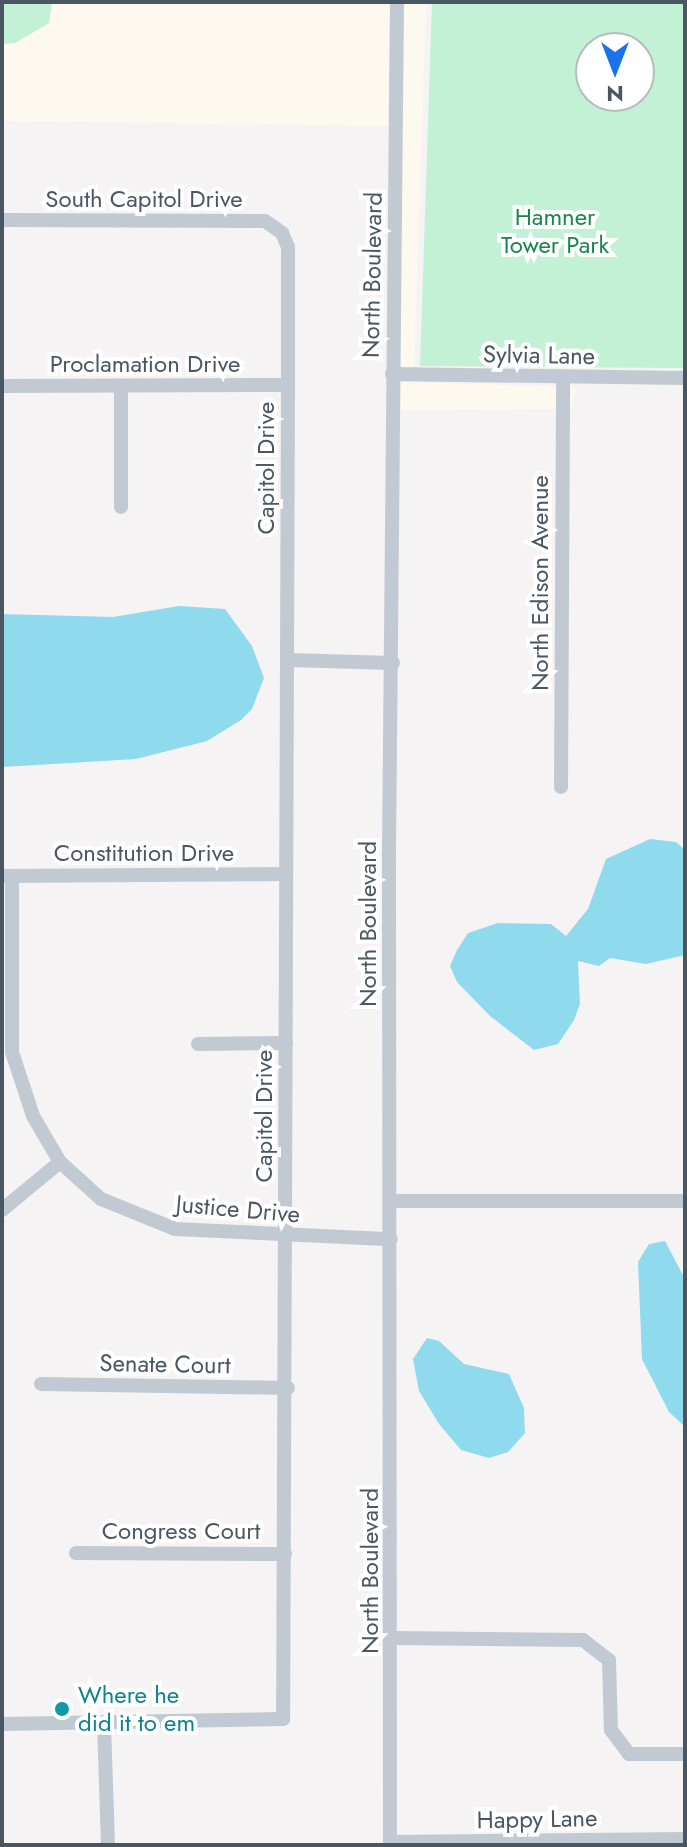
<!DOCTYPE html>
<html>
<head>
<meta charset="utf-8">
<style>
	body { margin:0 }
	#map { position:relative; width:687px; height:1847px; overflow:hidden; background:#f5f3f3; font-family:Jost,sans-serif }
	div>[style] { position:absolute }
	.commercial>* { inset:0; background:#fdf9ef }
	.green>* { inset:0; background:#c3f1d5 }
	.water>* { inset:0; background:#90daee }
	.minor>* { height:14px; margin:-7px; padding:0 7px; transform-origin:7px; border-radius:7px; background:#c1cad2 }
	.dots>* { width:22px; height:22px; translate:-50% -50%; box-sizing:border-box; border:4px solid #fff; border-radius:50% }
	span { translate:-50% -50%; white-space:nowrap; text-align:center; line-height:1.15; -webkit-text-stroke:8px #fff; paint-order:stroke }
	.street-label { font-size:24px; color:#4a5661 }
	.park-label { font-size:24px; color:#17864f }
	.culture-label { font-size:24px; color:#0d838f }
	.left { translate:0 -50%; text-align:left }
	.frame { position:absolute; inset:0; border:4px solid #4a5661; pointer-events:none }
	.north { position:absolute; left:575px; top:32px; width:80px; height:80px; box-sizing:border-box; background:#fff; border:2px solid #b7bbc0; border-radius:50%; rotate:180deg; font-size:22px; font-weight:700; line-height:32px; text-align:center; color:#4a5661 }
	.north::after { content:''; display:block; margin:auto; width:28px; height:36px; background:#1a73e8; clip-path:polygon(50% 0,100% 100%,50% 72%,0 100%) }
</style>
</head>
<body>
<div id="map">
	<div class="commercial">
		<div style="clip-path:polygon(52px 2px,390px 2px,388px 126px,2px 121px,2px 44px,15px 43px,49px 24px)"></div>
		<div style="clip-path:polygon(404px 2px,426px 2px,414px 367px,399px 367px)"></div>
		<div style="clip-path:polygon(399px 382px,578px 387px,569px 409px,399px 410px)"></div>
	</div>
	<div class="green">
		<div style="clip-path:polygon(2px 2px,52px 2px,49px 23px,15px 43px,2px 44px)"></div>
		<div style="clip-path:polygon(evenodd,432px 2px,685px 2px,685px 368px,420px 366px,432px 2px,591px 48px,639px 48px,639px 96px,591px 96px,591px 48px)"></div>
	</div>
	<div class="water">
		<div style="clip-path:polygon(179px 606px,225px 609px,252px 646px,264px 678px,252px 709px,241px 720px,207px 741px,136px 759px,2px 767px,2px 614px,113px 617px)"></div>
		<div style="clip-path:polygon(650px 839px,676px 842px,685px 850px,685px 955px,646px 964px,610px 958px,599px 966px,578px 961px,580px 1004px,574px 1020px,558px 1044px,534px 1050px,490px 1016px,457px 982px,450px 966px,457px 950px,468px 933px,498px 923px,551px 924px,566px 936px,588px 909px,606px 859px)"></div>
		<div style="clip-path:polygon(665px 1241px,685px 1279px,685px 1427px,669px 1412px,642px 1359px,638px 1262px,649px 1244px)"></div>
		<div style="clip-path:polygon(427px 1338px,439px 1341px,464px 1364px,509px 1374px,524px 1408px,525px 1433px,508px 1452px,489px 1458px,461px 1450px,439px 1424px,419px 1391px,413px 1359px)"></div>
	</div>
	<div class="minor">
		<div style="left:2px;top:220px;width:263px;rotate:0.2deg"></div>
		<div style="left:265px;top:221px;width:21px;rotate:35deg"></div>
		<div style="left:282px;top:233px;width:15px;rotate:67deg"></div>
		<div style="left:288px;top:247px;width:138px;rotate:90deg"></div>
		<div style="left:288px;top:385px;width:1334px;rotate:90.21deg"></div>
		<div style="left:283px;top:1719px;width:281px;rotate:179deg"></div>
		<div style="left:392px;top:374px;width:293px;rotate:0.8deg"></div>
		<div style="left:2px;top:386px;width:286px;rotate:-0.2deg"></div>
		<div style="left:121px;top:386px;width:121px;rotate:90deg"></div>
		<div style="left:288px;top:660px;width:105px;rotate:1.6deg"></div>
		<div style="left:561px;top:787px;width:408px;rotate:-89.7deg"></div>
		<div style="left:2px;top:876px;width:284px;rotate:-0.4deg"></div>
		<div style="left:12px;top:876px;width:176px;rotate:90deg"></div>
		<div style="left:12px;top:1052px;width:67px;rotate:71.8deg"></div>
		<div style="left:33px;top:1116px;width:53px;rotate:59.6deg"></div>
		<div style="left:60px;top:1162px;width:55px;rotate:42.1deg"></div>
		<div style="left:101px;top:1199px;width:80px;rotate:22.1deg"></div>
		<div style="left:175px;top:1229px;width:216px;rotate:2.7deg"></div>
		<div style="left:198px;top:1044px;width:88px;rotate:-0.7deg"></div>
		<div style="left:391px;top:1201px;width:294px"></div>
		<div style="left:2px;top:1210px;width:75px;rotate:-39.6deg"></div>
		<div style="left:41px;top:1384px;width:247px;rotate:0.9deg"></div>
		<div style="left:76px;top:1553px;width:209px;rotate:0.3deg"></div>
		<div style="left:392px;top:1638px;width:191px;rotate:0.6deg"></div>
		<div style="left:583px;top:1640px;width:33px;rotate:38deg"></div>
		<div style="left:609px;top:1660px;width:70px;rotate:88.4deg"></div>
		<div style="left:611px;top:1730px;width:30px;rotate:53deg"></div>
		<div style="left:629px;top:1754px;width:56px"></div>
		<div style="left:104px;top:1724px;width:121px;rotate:88.1deg"></div>
		<div style="left:390px;top:1842px;width:295px;rotate:-0.6deg"></div>
		<div style="left:390px;top:1845px;width:996px;rotate:-90.06deg"></div>
		<div style="left:389px;top:849px;width:847px;rotate:-89.46deg"></div>
	</div>
	<div class="dots">
		<div style="left:62px;top:1709px;background:#0f9aa8"></div>
	</div>
	<div class="street-label">
		<span style="left:144px;top:199px">South Capitol Drive</span>
		<span style="left:372px;top:275px;rotate:-89deg">North Boulevard</span>
		<span style="left:539px;top:355px;rotate:1deg">Sylvia Lane</span>
		<span style="left:145px;top:364px">Proclamation Drive</span>
		<span style="left:266px;top:468px;rotate:-90deg">Capitol Drive</span>
		<span style="left:540px;top:583px;rotate:-90deg">North Edison Avenue</span>
		<span style="left:144px;top:853px">Constitution Drive</span>
		<span style="left:368px;top:924px;rotate:-90deg">North Boulevard</span>
		<span style="left:264px;top:1116px;rotate:-90deg">Capitol Drive</span>
		<span style="left:238px;top:1209px;rotate:5deg">Justice Drive</span>
		<span style="left:165px;top:1364px;rotate:1deg">Senate Court</span>
		<span style="left:181px;top:1531px">Congress Court</span>
		<span style="left:370px;top:1571px;rotate:-90deg">North Boulevard</span>
		<span style="left:537px;top:1819px;rotate:-1deg">Happy Lane</span>
	</div>
	<div class="park-label">
		<span style="left:555px;top:231px">Hamner<br>Tower Park</span>
	</div>
	<div class="culture-label">
		<span class="left" style="left:78px;top:1709px">Where he<br>did it to em</span>
	</div>
	<div class="frame"></div>
	<div class="north">N</div>
</div>
</body>
</html>
